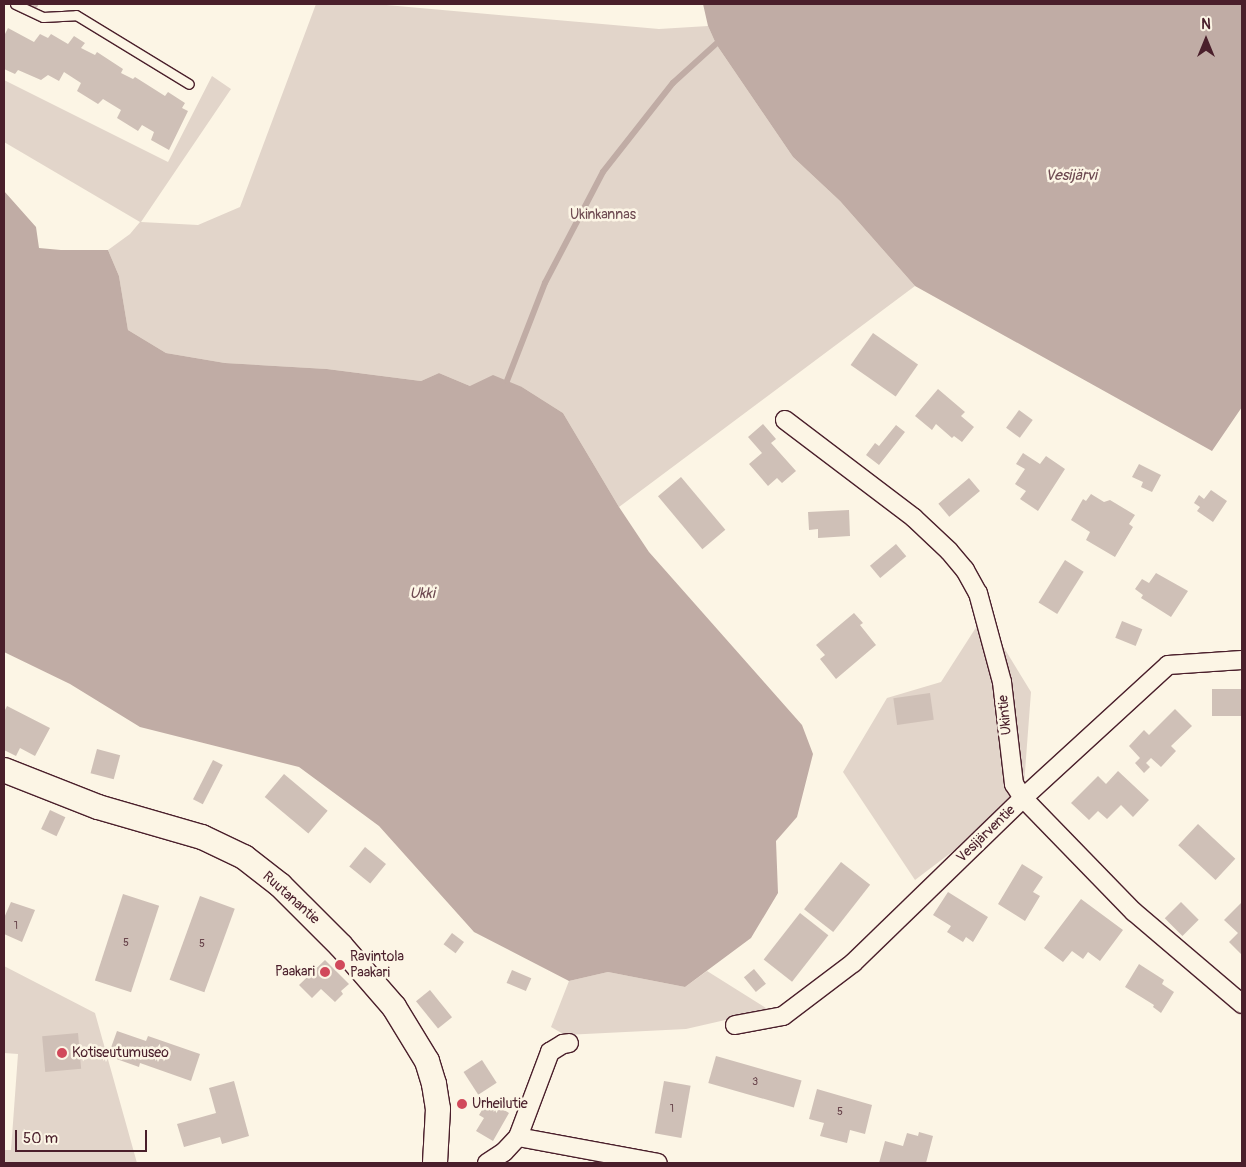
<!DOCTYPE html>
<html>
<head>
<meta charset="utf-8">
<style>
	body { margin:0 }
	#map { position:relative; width:1246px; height:1167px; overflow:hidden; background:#fcf5e5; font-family:Pangolin,sans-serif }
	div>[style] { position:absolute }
	.green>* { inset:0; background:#e2d5ca }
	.water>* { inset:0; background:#c0aca5 }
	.stream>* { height:5.5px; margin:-2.75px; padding:0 2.75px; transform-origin:2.75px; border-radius:2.75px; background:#c0aca5 }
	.building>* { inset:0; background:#cfc0b7; transform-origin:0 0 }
	.roads { filter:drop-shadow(1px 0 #4a1f2b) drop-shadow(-1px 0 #4a1f2b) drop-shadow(0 1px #4a1f2b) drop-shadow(0 -1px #4a1f2b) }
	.lane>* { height:9px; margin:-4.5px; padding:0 4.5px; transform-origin:4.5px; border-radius:4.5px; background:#fcf5e5 }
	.street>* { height:18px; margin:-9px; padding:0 9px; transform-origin:9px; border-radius:9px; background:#fcf5e5 }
	.secondary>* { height:24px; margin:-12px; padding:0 12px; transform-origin:12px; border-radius:12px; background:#fcf5e5 }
	.dots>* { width:14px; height:14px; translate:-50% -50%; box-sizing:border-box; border:2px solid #fcf5e5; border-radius:50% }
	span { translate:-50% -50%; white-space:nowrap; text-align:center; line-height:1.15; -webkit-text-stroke:5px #fcf5e5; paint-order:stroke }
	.number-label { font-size:11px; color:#6b474e }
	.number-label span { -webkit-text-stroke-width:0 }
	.park-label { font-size:14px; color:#704c53 }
	.street-label { font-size:14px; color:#4a1f2b }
	.poi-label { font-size:14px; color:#4a1f2b }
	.left { translate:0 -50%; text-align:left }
	.right { translate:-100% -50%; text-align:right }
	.water-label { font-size:15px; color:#6d4950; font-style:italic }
	.frame { position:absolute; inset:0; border:5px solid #4a1f2b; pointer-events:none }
	.north { position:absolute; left:1181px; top:15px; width:50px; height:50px; -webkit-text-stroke:4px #fcf5e5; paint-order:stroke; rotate:0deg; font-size:14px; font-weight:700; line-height:20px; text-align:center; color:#4a1f2b }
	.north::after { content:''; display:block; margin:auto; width:18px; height:22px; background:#4a1f2b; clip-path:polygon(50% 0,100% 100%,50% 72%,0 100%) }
	.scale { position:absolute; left:15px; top:1130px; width:132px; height:22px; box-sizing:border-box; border:2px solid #4a1f2b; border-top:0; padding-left:6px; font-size:15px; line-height:18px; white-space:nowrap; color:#4a1f2b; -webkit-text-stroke:4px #fcf5e5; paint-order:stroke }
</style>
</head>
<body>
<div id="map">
	<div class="green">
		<div style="clip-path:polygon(316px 4px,375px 4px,659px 29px,708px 26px,716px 44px,793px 157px,840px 201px,915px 286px,619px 507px,563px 413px,522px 387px,470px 386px,439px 373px,421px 381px,327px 369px,225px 363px,166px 353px,128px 330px,119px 276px,108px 250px,130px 234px,140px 222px,4px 142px,4px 80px,168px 162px,212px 76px,231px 89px,141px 222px,198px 225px,240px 207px)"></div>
		<div style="clip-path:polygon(984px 615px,1031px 692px,1023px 798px,915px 880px,843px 772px,887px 698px,941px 682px)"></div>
		<div style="clip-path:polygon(4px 966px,95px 1013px,137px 1163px,4px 1163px,4px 1150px,11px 1150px,18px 1054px,4px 1053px)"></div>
		<div style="clip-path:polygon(707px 971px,769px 1010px,686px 1029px,565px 1035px,551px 1027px,569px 981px,608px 972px,685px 987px)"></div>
	</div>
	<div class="water">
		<div style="clip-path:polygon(703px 4px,1242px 4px,1242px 407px,1212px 451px,915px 286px,840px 201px,793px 157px,716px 44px,708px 26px)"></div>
		<div style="clip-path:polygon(4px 191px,36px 227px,39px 248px,61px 250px,108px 250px,119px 276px,128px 330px,166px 353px,225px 363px,327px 369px,421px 381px,439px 373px,470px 386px,493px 375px,522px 387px,563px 413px,619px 507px,649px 552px,802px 725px,813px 754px,797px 817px,776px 841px,778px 893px,751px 938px,685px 987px,608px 972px,569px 981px,474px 932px,379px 826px,299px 767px,140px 727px,70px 684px,4px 652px)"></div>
	</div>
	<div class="stream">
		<div style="left:507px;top:381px;width:105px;rotate:-68.8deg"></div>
		<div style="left:545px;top:283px;width:125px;rotate:-62.4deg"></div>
		<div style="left:603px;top:172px;width:113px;rotate:-51.8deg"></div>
		<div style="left:673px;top:83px;width:58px;rotate:-42.2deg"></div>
	</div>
	<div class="building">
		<div style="clip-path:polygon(24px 4px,39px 4px,36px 9px)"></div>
		<div style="clip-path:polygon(8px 28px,34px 42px,40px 34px,48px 38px,51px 34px,68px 44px,74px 36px,85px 43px,81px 48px,95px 55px,97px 52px,123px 69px,121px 73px,133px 79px,135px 77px,165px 96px,168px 92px,185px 103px,182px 108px,188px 111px,169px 150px,151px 140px,154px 132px,142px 125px,138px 131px,117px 118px,121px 110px,103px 99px,98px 104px,77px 91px,81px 83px,64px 72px,59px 81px,48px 75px,41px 80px,18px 70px,15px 74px,4px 69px,4px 36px)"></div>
		<div style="left:873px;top:333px;width:55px;height:39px;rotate:35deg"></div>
		<div style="clip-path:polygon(938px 389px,965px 412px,961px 416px,974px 427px,962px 442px,954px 436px,952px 438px,936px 424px,932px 430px,915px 416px)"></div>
		<div style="left:1019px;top:410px;width:17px;height:22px;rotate:36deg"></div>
		<div style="clip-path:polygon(763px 424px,776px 439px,771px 443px,796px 471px,782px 483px,777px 478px,768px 486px,749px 464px,762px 453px,748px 437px)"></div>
		<div style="clip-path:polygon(896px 425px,905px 432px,879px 465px,866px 455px,875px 443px,879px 446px)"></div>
		<div style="clip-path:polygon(1023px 453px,1040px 464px,1046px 456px,1065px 469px,1038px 511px,1020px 499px,1026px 491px,1015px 484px,1025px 469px,1016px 464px)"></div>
		<div style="clip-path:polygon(1139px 464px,1161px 475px,1152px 492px,1141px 487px,1143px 482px,1132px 477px)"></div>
		<div style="left:681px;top:477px;width:69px;height:30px;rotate:50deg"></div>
		<div style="left:969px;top:478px;width:17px;height:40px;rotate:50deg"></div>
		<div style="clip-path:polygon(1211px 490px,1227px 501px,1213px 522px,1197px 511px,1200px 507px,1194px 503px,1199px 495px,1204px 499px)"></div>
		<div style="clip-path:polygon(1091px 494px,1104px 502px,1110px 500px,1135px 515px,1129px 524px,1133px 527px,1115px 557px,1086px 540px,1090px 532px,1071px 520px,1083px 499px,1086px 501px)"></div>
		<div style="clip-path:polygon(849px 510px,850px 536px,818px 538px,818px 529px,809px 530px,808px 512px)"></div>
		<div style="left:896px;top:544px;width:16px;height:34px;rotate:50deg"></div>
		<div style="left:1065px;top:560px;width:22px;height:50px;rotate:32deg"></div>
		<div style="clip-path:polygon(1156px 573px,1188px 591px,1171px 617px,1141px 598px,1143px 595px,1135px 589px,1142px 579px,1149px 583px)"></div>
		<div style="clip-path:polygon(854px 613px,863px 623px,860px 625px,876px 645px,836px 679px,820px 659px,825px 655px,816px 645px)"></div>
		<div style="left:1122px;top:621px;width:22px;height:18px;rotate:22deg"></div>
		<div style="left:1242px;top:689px;width:27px;height:30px;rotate:90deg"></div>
		<div style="left:930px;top:693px;width:27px;height:37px;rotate:82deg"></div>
		<div style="clip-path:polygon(7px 706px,50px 728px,35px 756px,20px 748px,16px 756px,4px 750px,4px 712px)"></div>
		<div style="clip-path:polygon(1175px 709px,1192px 726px,1171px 746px,1176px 751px,1161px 767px,1151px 758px,1146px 763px,1150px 767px,1144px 773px,1135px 763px,1140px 758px,1129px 746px,1144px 730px,1149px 735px)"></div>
		<div style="left:97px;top:749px;width:24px;height:25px;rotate:15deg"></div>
		<div style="left:213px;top:760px;width:11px;height:44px;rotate:27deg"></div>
		<div style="clip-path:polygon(1118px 771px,1149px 800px,1133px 817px,1121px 805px,1107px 819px,1098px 811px,1089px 820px,1071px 803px,1098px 776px,1106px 784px)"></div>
		<div style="left:284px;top:774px;width:57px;height:30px;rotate:40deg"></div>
		<div style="left:50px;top:810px;width:17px;height:21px;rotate:25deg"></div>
		<div style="left:1198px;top:824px;width:51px;height:29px;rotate:43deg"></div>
		<div style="left:365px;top:847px;width:27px;height:25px;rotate:39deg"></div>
		<div style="left:841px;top:862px;width:37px;height:60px;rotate:38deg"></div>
		<div style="clip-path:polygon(1022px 864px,1043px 877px,1033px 892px,1040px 896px,1025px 921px,998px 904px)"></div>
		<div style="clip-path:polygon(948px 892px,988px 917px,973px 942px,966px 937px,963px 942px,947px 932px,951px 926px,933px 915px)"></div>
		<div style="left:123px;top:894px;width:38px;height:91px;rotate:18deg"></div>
		<div style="left:200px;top:896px;width:37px;height:89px;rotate:20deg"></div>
		<div style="clip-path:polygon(1081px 899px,1123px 930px,1100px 961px,1088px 952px,1083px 959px,1072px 951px,1063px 962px,1044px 948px)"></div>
		<div style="clip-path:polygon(11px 902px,35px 910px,22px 942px,4px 934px,4px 918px)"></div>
		<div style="left:1181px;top:902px;width:25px;height:23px;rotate:45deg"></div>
		<div style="clip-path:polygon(1242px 902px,1242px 955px,1229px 942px,1238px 933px,1224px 920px)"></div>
		<div style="left:800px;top:913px;width:36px;height:59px;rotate:38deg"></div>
		<div style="left:452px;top:933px;width:15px;height:14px;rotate:37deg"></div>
		<div style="clip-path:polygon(325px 960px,349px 984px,341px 991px,343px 994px,335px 1002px,321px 989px,312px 998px,299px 985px)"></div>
		<div style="clip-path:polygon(1139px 964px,1164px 980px,1162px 984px,1174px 992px,1161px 1013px,1153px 1007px,1154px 1005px,1125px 987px)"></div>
		<div style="left:754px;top:969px;width:19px;height:13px;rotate:51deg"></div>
		<div style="left:512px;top:970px;width:21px;height:14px;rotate:23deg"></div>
		<div style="left:430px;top:990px;width:35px;height:18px;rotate:51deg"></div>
		<div style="clip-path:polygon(117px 1031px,146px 1041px,148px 1036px,200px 1054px,191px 1081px,140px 1063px,139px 1067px,108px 1056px)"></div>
		<div style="left:78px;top:1033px;width:36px;height:36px;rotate:85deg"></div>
		<div style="left:716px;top:1056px;width:89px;height:28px;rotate:16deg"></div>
		<div style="left:482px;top:1060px;width:27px;height:22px;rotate:57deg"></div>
		<div style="clip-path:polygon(234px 1081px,249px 1136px,222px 1144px,220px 1137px,184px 1147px,177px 1124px,216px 1113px,209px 1088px)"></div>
		<div style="left:664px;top:1081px;width:27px;height:53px;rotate:10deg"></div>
		<div style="clip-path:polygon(817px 1089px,872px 1105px,865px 1134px,850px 1130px,847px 1143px,820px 1136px,824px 1123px,809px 1119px)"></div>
		<div style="clip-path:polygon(488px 1100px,509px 1113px,493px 1141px,476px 1131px,484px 1118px,479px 1115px)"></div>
		<div style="clip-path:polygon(919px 1132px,933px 1136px,926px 1163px,879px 1163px,885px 1141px,903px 1146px,907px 1133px,918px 1136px)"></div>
	</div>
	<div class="roads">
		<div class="lane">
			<div style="left:15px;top:4px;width:31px;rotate:25deg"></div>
			<div style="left:43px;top:17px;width:33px;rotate:-3deg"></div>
			<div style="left:76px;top:15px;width:132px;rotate:31.4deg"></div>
		</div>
		<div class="street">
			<div style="left:785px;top:420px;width:162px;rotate:37.2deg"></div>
			<div style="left:914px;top:518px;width:48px;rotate:43.3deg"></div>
			<div style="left:949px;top:551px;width:25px;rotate:50deg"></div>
			<div style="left:965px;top:570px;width:26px;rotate:61deg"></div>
			<div style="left:978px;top:593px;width:92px;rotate:74.9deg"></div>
			<div style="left:1002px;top:682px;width:103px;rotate:83.3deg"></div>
			<div style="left:1014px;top:784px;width:17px;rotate:57deg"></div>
			<div style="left:1023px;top:798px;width:159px;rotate:45.8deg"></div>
			<div style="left:1134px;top:912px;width:142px;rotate:40.4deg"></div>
			<div style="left:735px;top:1025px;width:49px;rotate:-10.6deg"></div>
			<div style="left:783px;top:1016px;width:88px;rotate:-37.1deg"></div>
			<div style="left:853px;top:963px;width:237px;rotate:-44.1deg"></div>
			<div style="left:1023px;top:798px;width:197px;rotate:-42.5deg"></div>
			<div style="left:1168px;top:665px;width:74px;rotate:-3.9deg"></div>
			<div style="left:518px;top:1137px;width:91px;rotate:-69.4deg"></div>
			<div style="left:550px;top:1052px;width:15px;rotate:-32deg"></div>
			<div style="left:563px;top:1044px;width:6px;rotate:-9deg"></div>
			<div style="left:487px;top:1163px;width:20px;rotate:-33deg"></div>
			<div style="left:504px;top:1152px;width:21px;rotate:-47deg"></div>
			<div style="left:518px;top:1137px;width:142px;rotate:10.5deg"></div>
		</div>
		<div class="secondary">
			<div style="left:4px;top:770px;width:101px;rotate:21.5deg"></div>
			<div style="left:98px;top:807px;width:108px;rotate:16.1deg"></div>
			<div style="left:202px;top:837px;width:47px;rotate:25.5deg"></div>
			<div style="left:244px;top:857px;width:46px;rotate:37.9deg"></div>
			<div style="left:280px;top:885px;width:86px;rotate:45deg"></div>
			<div style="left:341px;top:946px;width:81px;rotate:49deg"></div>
			<div style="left:394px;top:1007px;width:63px;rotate:58.6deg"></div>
			<div style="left:427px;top:1061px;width:24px;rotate:73deg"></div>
			<div style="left:434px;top:1084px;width:25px;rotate:81deg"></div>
			<div style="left:438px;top:1109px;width:54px;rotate:93.2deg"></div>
		</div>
	</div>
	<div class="dots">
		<div style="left:340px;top:965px;background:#d1495b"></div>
		<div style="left:325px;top:972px;background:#d1495b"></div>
		<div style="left:62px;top:1053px;background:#d1495b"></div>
		<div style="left:462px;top:1104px;background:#d1495b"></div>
	</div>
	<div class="number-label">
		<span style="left:16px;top:926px">1</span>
		<span style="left:126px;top:943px">5</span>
		<span style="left:202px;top:944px">5</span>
		<span style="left:755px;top:1082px">3</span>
		<span style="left:672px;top:1109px">1</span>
		<span style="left:840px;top:1112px">5</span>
	</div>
	<div class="park-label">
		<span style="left:603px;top:215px">Ukinkannas</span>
	</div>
	<div class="street-label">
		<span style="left:1005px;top:715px;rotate:-95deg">Ukintie</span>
		<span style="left:986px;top:834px;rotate:-44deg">Vesijärventie</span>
		<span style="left:291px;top:898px;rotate:42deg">Ruutanantie</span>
	</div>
	<div class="poi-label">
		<span class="left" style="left:350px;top:965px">Ravintola<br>Paakari</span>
		<span class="right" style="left:315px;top:972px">Paakari</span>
		<span class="left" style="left:72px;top:1053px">Kotiseutumuseo</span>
		<span class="left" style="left:472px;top:1104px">Urheilutie</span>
	</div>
	<div class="water-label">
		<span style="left:1071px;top:176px">Vesijärvi</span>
		<span style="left:422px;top:594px">Ukki</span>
	</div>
	<div class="frame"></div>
	<div class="north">N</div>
	<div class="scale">50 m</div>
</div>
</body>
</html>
